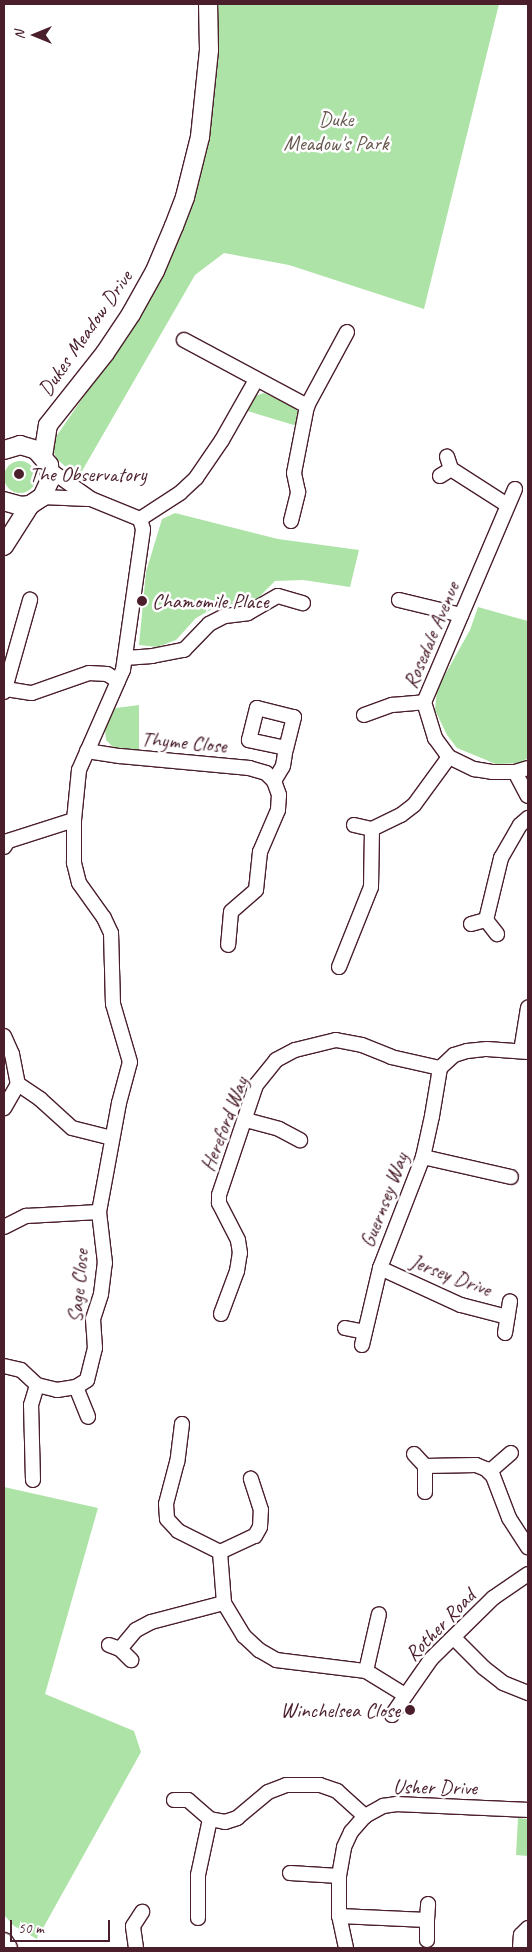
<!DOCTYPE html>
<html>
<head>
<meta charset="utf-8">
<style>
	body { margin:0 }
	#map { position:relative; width:532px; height:1952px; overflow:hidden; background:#fff; font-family:Caveat,sans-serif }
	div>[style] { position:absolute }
	.green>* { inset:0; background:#ade3a6 }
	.round { border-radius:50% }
	.roads { filter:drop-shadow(1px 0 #4a1f2b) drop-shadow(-1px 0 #4a1f2b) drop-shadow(0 1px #4a1f2b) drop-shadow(0 -1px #4a1f2b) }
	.minor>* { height:14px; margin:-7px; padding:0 7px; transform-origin:7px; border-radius:7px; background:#fff }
	.tertiary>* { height:18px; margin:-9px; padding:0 9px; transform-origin:9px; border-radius:9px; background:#fff }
	.dots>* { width:14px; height:14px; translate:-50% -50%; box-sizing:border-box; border:2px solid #fff; border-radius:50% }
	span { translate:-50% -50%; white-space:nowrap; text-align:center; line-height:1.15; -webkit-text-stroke:5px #fff; paint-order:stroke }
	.park-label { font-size:21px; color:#685a50 }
	.street-label { font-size:21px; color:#4a1f2b }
	.poi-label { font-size:21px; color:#4a1f2b }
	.left { translate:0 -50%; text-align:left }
	.right { translate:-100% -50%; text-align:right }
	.frame { position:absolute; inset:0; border:5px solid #4a1f2b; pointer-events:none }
	.north { position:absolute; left:10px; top:10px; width:50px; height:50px; -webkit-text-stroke:4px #fff; paint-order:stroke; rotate:270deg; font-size:14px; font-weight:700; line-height:20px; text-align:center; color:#4a1f2b }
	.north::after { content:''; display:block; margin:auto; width:18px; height:22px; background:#4a1f2b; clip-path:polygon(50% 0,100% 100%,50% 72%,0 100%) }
	.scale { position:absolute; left:10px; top:1920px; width:100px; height:22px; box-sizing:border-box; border:2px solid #4a1f2b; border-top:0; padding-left:6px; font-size:15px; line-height:18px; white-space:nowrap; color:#4a1f2b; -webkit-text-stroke:4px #fff; paint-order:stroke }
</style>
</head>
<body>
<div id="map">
	<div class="green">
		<div style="clip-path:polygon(213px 4px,499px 4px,424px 309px,289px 265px,224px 253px,195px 275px,78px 478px,56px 458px,51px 444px,135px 322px,182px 230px,207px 140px)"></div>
		<div style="clip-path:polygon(264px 393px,291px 405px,298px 411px,300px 418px,297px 426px,244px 410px,252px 397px)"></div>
		<div class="round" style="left:4px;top:461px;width:32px;height:32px"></div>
		<div style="clip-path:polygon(175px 513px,278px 539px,359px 550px,350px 587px,303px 580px,275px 581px,258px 598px,214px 608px,196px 618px,176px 640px,157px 647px,139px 645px,146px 572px,162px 519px)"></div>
		<div style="clip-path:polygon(478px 607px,528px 621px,528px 758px,520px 763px,496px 764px,457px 748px,447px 735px,435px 710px,437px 689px,470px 630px)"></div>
		<div style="clip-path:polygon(139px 705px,139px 755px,114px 748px,106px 740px,105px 730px,106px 720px,116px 708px)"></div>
		<div style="clip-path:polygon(4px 1487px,98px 1508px,45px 1694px,134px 1731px,141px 1752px,37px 1939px,14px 1926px,4px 1915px)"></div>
		<div style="clip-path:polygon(518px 1818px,528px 1819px,528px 1856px,516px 1855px)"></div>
	</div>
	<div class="roads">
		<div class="minor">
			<div style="left:184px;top:340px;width:140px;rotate:28.2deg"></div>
			<div style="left:451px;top:469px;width:67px;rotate:32.7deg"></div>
			<div style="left:440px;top:476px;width:13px;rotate:-32deg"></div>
			<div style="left:451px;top:469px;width:13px;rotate:-108deg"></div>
			<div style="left:515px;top:489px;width:232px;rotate:113.1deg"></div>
			<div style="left:424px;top:702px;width:38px;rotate:73deg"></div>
			<div style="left:435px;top:738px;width:24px;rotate:54deg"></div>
			<div style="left:449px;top:757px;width:28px;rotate:26deg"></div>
			<div style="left:474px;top:769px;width:18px;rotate:9deg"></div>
			<div style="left:492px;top:772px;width:23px"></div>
			<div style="left:515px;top:772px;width:14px;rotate:-17deg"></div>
			<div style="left:42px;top:497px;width:46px;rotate:2.5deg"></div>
			<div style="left:140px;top:519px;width:48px;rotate:-33deg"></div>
			<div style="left:180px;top:493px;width:22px;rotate:-43deg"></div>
			<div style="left:196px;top:478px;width:46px;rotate:-55.6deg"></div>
			<div style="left:222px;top:440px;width:69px;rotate:-60.5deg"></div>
			<div style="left:291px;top:521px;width:30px;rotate:-76deg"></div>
			<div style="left:298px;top:492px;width:19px;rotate:-102deg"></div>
			<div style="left:294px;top:473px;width:68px;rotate:-79deg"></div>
			<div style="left:307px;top:406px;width:84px;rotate:-61.6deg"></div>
			<div style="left:399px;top:600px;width:64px;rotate:13.6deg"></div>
			<div style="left:125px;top:658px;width:27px;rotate:-4deg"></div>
			<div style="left:152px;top:656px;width:33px;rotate:-11deg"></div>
			<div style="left:184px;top:650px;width:36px;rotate:-46deg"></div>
			<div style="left:209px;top:624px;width:18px;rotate:-27deg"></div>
			<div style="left:225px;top:616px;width:23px;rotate:-7deg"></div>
			<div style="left:248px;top:613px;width:34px;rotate:-30deg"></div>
			<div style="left:278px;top:596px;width:26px;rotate:16deg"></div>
			<div style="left:6px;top:689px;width:26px;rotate:9deg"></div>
			<div style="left:32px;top:693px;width:60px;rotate:-19.3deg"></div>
			<div style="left:89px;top:673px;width:18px;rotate:3deg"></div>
			<div style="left:107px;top:674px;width:13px;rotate:32deg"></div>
			<div style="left:4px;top:692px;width:96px;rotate:-74.2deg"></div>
			<div style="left:364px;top:715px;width:30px;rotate:-20deg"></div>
			<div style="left:392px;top:705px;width:32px;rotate:-5deg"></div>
			<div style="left:87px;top:751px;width:33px;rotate:9deg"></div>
			<div style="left:120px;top:756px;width:130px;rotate:5.3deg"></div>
			<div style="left:249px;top:768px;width:18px;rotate:16deg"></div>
			<div style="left:266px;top:773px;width:11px;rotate:45deg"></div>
			<div style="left:274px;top:781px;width:15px;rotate:70deg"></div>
			<div style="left:279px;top:795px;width:15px;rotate:94deg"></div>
			<div style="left:278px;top:810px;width:46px;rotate:113.2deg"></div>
			<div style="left:260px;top:852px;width:38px;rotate:96deg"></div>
			<div style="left:256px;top:890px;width:33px;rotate:139deg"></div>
			<div style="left:231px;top:912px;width:33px;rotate:95deg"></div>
			<div style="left:515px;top:772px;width:27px;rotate:62deg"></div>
			<div style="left:274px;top:781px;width:17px;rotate:-59deg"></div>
			<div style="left:283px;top:766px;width:18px;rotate:-81deg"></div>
			<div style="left:286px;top:748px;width:38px;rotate:-168deg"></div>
			<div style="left:249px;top:740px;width:33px;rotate:-76deg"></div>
			<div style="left:257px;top:708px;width:38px;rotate:14deg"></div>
			<div style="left:294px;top:717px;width:32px;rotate:104deg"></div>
			<div style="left:354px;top:825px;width:18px;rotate:13deg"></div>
			<div style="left:4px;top:847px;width:7px;rotate:-56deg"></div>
			<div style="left:8px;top:841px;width:69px;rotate:-17.7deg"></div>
			<div style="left:486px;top:920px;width:64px;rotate:-76.4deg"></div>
			<div style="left:501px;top:858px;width:38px;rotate:-60deg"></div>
			<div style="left:520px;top:825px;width:11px;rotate:-41deg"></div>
			<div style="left:471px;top:924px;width:16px;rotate:-15deg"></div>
			<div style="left:486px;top:920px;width:18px;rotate:52deg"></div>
			<div style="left:339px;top:967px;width:86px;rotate:-68.2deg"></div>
			<div style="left:371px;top:887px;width:58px;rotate:-89deg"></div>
			<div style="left:372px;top:829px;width:32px;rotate:-26deg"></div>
			<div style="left:401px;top:815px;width:16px;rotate:-38deg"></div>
			<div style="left:414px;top:805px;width:59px;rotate:-53.9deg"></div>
			<div style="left:4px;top:1036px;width:20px;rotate:66deg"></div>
			<div style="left:12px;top:1054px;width:31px;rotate:79deg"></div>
			<div style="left:18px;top:1084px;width:28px;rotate:120deg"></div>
			<div style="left:521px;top:1051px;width:44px;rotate:-80.8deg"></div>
			<div style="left:18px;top:1084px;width:27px;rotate:34deg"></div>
			<div style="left:40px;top:1099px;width:43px;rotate:42.2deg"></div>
			<div style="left:72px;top:1128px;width:41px;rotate:14deg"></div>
			<div style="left:246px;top:1120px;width:34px;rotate:15deg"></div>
			<div style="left:279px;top:1129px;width:24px;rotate:28deg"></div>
			<div style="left:423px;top:1157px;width:90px;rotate:12.8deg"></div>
			<div style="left:4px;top:1227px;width:25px;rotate:-27deg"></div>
			<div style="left:26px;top:1216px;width:73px;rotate:-3.1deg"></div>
			<div style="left:380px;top:1268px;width:89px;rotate:24.6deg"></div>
			<div style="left:461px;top:1305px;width:48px;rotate:14.6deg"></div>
			<div style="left:221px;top:1314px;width:46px;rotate:-69.6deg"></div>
			<div style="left:237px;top:1271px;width:18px;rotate:-81deg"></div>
			<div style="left:240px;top:1253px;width:13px;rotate:-99deg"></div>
			<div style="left:238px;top:1240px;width:42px;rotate:-117.2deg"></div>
			<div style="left:219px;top:1203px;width:8px;rotate:-90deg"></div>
			<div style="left:219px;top:1195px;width:116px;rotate:-71.4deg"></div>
			<div style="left:256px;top:1085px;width:32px;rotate:-51deg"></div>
			<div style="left:276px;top:1060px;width:21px;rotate:-28deg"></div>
			<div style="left:295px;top:1050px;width:42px;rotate:-13.7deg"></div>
			<div style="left:336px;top:1040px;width:26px;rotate:11deg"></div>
			<div style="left:362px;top:1045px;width:31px;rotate:22deg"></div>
			<div style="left:391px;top:1057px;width:50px;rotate:12.7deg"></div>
			<div style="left:440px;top:1068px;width:19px;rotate:-43deg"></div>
			<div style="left:454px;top:1055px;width:14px;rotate:-17deg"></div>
			<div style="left:467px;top:1051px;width:20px;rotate:-6deg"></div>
			<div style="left:487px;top:1049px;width:41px;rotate:4.2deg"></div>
			<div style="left:345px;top:1328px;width:20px;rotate:11deg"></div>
			<div style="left:505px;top:1333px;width:32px;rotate:-81deg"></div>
			<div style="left:362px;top:1345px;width:79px;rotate:-76.8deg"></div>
			<div style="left:380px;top:1268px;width:119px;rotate:-68.8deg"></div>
			<div style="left:423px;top:1157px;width:42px;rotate:-77.6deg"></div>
			<div style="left:432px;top:1116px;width:49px;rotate:-80.5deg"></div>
			<div style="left:4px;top:1366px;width:17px;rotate:13deg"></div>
			<div style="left:21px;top:1370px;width:22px;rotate:43deg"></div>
			<div style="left:37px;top:1385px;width:21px;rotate:14deg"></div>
			<div style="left:57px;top:1390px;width:19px;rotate:-9deg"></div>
			<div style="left:76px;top:1387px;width:13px;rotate:-32deg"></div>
			<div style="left:87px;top:1380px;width:33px;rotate:-76deg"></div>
			<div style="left:95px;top:1348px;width:29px;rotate:-94deg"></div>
			<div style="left:93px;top:1319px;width:26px;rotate:-72deg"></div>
			<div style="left:101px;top:1294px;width:31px;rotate:-83deg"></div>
			<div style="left:105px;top:1263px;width:51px;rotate:-96.7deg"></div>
			<div style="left:99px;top:1212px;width:111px;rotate:-79.6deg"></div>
			<div style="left:119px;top:1103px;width:42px;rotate:-75deg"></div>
			<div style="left:130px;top:1062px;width:60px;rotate:-106.3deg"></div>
			<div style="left:113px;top:1004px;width:71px;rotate:-91.6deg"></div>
			<div style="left:111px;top:933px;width:17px;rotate:-115deg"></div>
			<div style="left:104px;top:918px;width:43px;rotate:-125.5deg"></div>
			<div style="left:79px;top:883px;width:21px;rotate:-104deg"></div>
			<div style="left:74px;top:863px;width:43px;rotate:-90deg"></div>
			<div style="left:74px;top:820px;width:50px;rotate:-84.3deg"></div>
			<div style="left:79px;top:770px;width:109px;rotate:-66.3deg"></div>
			<div style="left:123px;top:670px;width:142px;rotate:-81.9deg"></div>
			<div style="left:143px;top:529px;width:10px;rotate:-107deg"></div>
			<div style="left:140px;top:519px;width:53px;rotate:-157.8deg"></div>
			<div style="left:91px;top:499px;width:50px;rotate:-144.7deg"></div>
			<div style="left:76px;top:1387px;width:32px;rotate:68deg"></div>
			<div style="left:182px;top:1424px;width:38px;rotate:97deg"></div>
			<div style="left:177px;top:1462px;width:43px;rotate:104.7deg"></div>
			<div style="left:166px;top:1504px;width:15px;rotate:86deg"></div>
			<div style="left:167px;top:1519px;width:16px;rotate:47deg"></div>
			<div style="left:178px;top:1531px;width:47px;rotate:26.6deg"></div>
			<div style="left:220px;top:1552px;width:51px;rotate:85.5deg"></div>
			<div style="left:224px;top:1603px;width:39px;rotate:59deg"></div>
			<div style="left:244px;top:1636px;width:21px;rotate:43deg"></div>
			<div style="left:259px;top:1650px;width:20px;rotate:30deg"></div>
			<div style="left:276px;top:1660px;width:91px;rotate:7deg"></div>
			<div style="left:366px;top:1671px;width:46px;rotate:31.6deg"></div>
			<div style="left:414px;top:1454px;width:16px;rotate:47deg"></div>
			<div style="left:489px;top:1472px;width:29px;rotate:-41deg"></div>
			<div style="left:33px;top:1480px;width:75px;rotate:-91.5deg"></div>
			<div style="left:31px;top:1405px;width:21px;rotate:-73deg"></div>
			<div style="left:425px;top:1492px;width:26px;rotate:-90deg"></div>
			<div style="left:425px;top:1466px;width:51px;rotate:-1.1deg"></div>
			<div style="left:476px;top:1465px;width:11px;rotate:22deg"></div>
			<div style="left:486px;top:1469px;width:10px;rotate:45deg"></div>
			<div style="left:493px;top:1476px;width:45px;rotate:69.1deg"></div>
			<div style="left:509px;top:1518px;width:35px;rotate:57deg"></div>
			<div style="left:220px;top:1552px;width:38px;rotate:-25deg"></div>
			<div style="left:255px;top:1536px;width:10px;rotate:-61deg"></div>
			<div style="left:260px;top:1527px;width:17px;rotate:-87deg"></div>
			<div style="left:261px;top:1510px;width:33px;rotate:-108deg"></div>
			<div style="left:454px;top:1638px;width:42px;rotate:45deg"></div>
			<div style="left:484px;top:1668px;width:24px;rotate:38deg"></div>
			<div style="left:503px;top:1683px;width:27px;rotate:22deg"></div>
			<div style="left:109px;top:1645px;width:12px;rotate:20deg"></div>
			<div style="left:120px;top:1649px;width:16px;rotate:45deg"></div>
			<div style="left:120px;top:1649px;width:25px;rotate:-50deg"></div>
			<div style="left:136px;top:1630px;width:17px;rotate:-28deg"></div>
			<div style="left:151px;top:1622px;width:75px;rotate:-14.6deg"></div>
			<div style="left:366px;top:1671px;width:58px;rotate:-77.2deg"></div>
			<div style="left:392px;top:1715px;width:68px;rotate:-55.1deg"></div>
			<div style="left:431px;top:1659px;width:87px;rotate:-44.5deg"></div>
			<div style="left:493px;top:1598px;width:42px;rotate:-34.4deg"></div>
			<div style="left:174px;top:1800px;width:14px"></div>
			<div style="left:188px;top:1800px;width:29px;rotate:41deg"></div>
			<div style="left:210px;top:1819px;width:15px;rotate:11deg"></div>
			<div style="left:225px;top:1822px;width:13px;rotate:-18deg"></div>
			<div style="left:237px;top:1818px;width:40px;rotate:-40deg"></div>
			<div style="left:268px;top:1792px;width:19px;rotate:-21deg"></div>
			<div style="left:286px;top:1785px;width:34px"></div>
			<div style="left:320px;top:1785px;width:18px;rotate:19deg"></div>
			<div style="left:337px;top:1791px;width:38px;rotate:42deg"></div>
			<div style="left:290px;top:1873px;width:49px;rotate:3.5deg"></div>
			<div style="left:339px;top:1916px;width:88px;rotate:2.6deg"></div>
			<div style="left:427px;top:1920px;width:16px;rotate:-86deg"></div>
			<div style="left:198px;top:1918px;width:43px;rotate:-90deg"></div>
			<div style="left:198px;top:1875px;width:57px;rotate:-77.9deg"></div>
			<div style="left:427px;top:1940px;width:20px;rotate:-90deg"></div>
			<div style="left:136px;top:1948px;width:22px;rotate:-98deg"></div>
			<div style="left:133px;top:1926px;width:17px;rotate:-57deg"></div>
			<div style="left:346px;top:1948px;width:33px;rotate:-102deg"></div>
			<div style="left:339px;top:1916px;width:40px;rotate:-90deg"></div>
			<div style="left:339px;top:1876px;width:29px;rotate:-80deg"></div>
			<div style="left:344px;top:1847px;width:17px;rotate:-65deg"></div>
			<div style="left:351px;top:1832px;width:21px;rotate:-49deg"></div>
			<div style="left:365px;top:1816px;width:21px;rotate:-29deg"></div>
			<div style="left:383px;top:1806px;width:14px;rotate:-8deg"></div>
			<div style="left:397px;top:1804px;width:131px;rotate:2.6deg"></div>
			<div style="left:520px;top:1948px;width:13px;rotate:-86deg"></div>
			<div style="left:521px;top:1935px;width:10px;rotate:-45deg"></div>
		</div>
		<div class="tertiary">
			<div style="left:4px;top:450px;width:17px;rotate:-17deg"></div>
			<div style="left:20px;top:445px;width:17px;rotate:17deg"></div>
			<div style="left:36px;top:450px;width:20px;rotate:49deg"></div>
			<div style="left:49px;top:465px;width:15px;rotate:86deg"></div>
			<div style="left:50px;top:480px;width:19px;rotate:115deg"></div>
			<div style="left:42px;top:497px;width:14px;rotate:146deg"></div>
			<div style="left:30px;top:505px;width:9px;rotate:174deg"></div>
			<div style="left:21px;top:506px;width:18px;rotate:-164deg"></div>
			<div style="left:43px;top:456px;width:31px;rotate:-81deg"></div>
			<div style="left:48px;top:425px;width:92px;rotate:-51.6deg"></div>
			<div style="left:105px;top:353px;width:47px;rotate:-56.3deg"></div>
			<div style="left:131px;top:314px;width:49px;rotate:-60.8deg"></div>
			<div style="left:155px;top:271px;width:49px;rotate:-67.1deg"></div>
			<div style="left:174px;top:226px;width:31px;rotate:-69deg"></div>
			<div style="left:185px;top:197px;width:62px;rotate:-76deg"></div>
			<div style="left:200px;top:137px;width:87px;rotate:-84.1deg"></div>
			<div style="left:209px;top:50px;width:46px;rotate:-91.2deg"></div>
			<div style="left:4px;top:546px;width:49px;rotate:-57.6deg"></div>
			<div style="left:4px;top:1942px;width:7px;rotate:56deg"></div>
		</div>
	</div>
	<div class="dots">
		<div style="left:19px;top:474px;background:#4a1f2b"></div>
		<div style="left:142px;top:601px;background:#4a1f2b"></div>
		<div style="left:410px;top:1710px;background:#4a1f2b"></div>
	</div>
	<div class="park-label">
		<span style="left:336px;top:131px">Duke<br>Meadow's Park</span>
	</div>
	<div class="street-label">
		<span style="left:85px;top:333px;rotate:-55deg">Dukes Meadow Drive</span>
		<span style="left:431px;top:635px;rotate:-67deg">Rosedale Avenue</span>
		<span style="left:184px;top:742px;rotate:5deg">Thyme Close</span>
		<span style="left:224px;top:1124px;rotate:-69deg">Hereford Way</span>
		<span style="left:384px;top:1200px;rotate:-69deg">Guernsey Way</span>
		<span style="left:451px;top:1275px;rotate:21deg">Jersey Drive</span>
		<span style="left:78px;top:1286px;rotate:-85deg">Sage Close</span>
		<span style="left:440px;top:1625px;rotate:-46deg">Rother Road</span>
		<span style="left:435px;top:1787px;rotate:1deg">Usher Drive</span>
	</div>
	<div class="poi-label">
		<span class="left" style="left:29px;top:474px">The Observatory</span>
		<span class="left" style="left:152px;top:601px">Chamomile Place</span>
		<span class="right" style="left:400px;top:1710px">Winchelsea Close</span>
	</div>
	<div class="frame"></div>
	<div class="north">N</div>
	<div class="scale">50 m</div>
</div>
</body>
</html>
